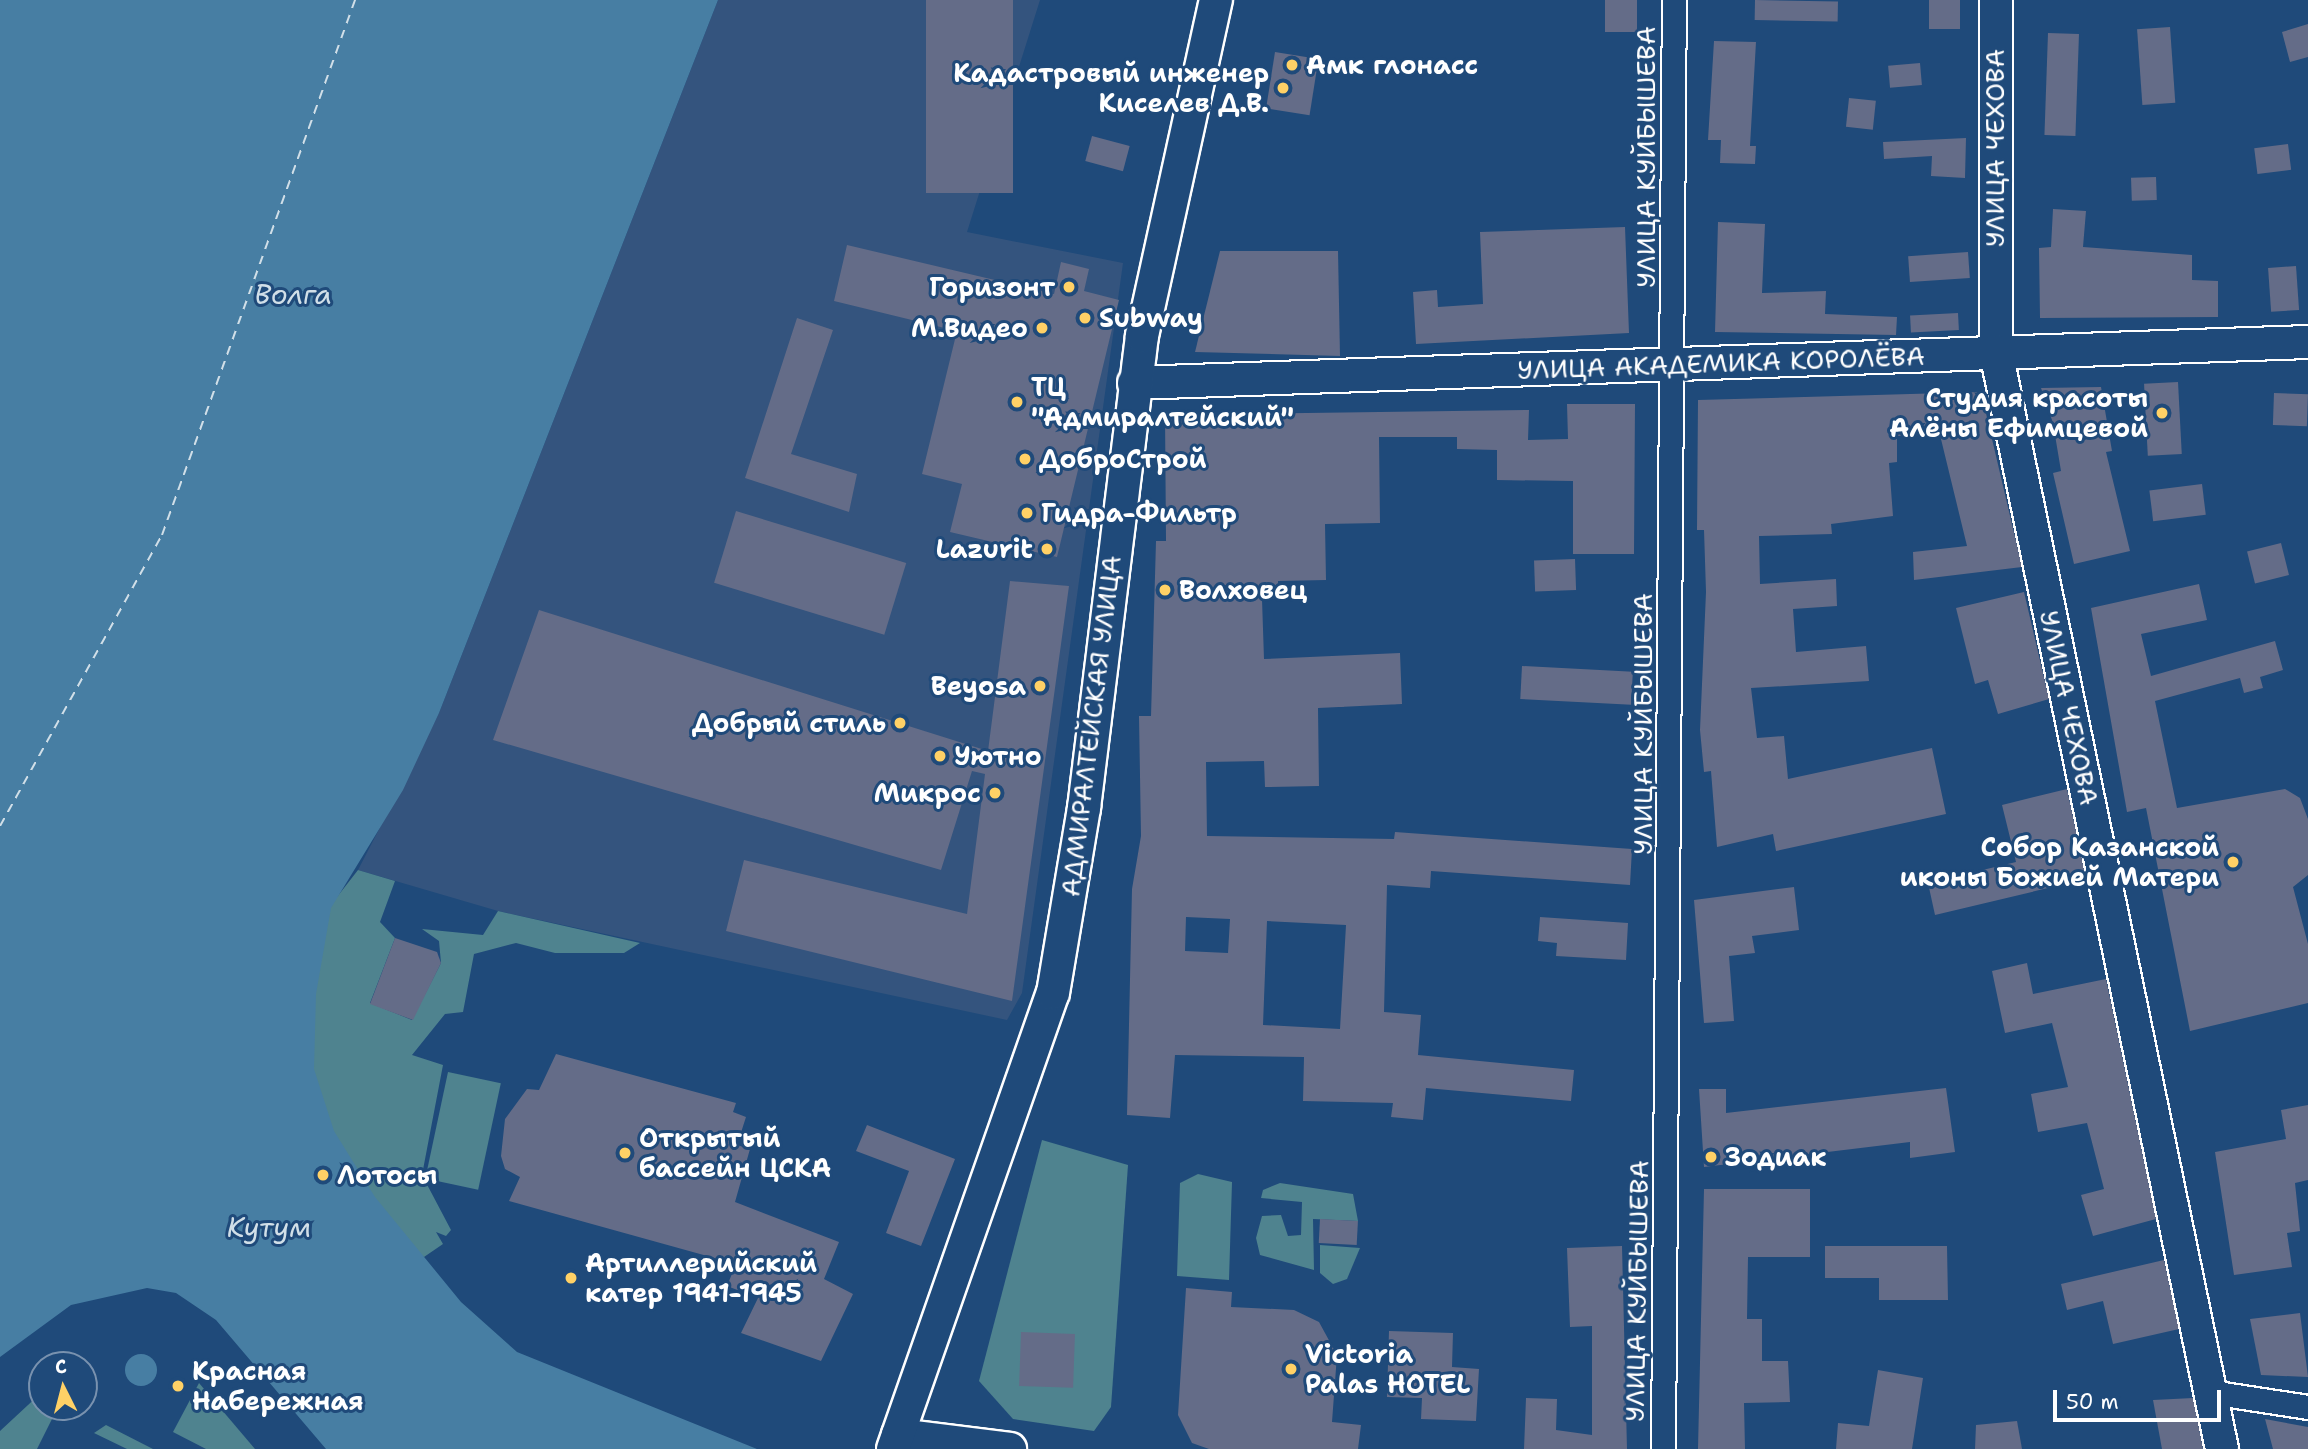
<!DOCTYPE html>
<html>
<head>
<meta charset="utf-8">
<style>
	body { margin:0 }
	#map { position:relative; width:2308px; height:1449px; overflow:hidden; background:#1f4a7a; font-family:"Shantell Sans",sans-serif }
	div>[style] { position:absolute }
	.built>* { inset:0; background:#34547e }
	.green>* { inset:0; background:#4f838f; transform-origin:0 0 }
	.water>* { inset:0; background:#477ea3 }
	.round { border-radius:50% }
	.ferry>* { height:2px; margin-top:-1px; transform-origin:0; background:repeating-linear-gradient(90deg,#d1dfe8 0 9px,transparent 0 16px) }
	.building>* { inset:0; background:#646c88; transform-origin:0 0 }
	.roads { filter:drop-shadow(2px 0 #fff) drop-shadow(-2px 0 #fff) drop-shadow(0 2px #fff) drop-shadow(0 -2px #fff) }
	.street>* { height:23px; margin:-11.5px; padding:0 11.5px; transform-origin:11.5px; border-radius:11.5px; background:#1f4a7a }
	.secondary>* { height:32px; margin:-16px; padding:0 16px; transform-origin:16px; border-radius:16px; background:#1f4a7a }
	.dots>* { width:19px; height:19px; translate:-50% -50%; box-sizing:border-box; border:4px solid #1f4a7a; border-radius:50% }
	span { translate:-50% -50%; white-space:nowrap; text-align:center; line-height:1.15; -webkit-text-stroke:6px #1f4a7a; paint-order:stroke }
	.poi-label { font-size:26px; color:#fff; font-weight:700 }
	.left { translate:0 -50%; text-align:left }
	.right { translate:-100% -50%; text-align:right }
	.street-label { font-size:26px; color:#fff }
	.water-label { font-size:28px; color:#d1dfe8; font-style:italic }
	.north { position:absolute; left:28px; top:1351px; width:70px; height:70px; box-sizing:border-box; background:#1f4a7a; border:2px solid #7992af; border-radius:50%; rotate:354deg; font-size:19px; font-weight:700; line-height:28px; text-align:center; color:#fff }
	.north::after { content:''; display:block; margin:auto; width:24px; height:32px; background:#ffd166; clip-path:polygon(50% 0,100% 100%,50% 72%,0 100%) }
	.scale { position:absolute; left:2053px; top:1390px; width:168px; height:32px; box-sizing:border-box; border:4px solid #fff; border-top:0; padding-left:9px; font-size:21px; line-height:24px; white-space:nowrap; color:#fff; -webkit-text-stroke:5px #1f4a7a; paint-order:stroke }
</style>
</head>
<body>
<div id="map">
	<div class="built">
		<div style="clip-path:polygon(718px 0,1040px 0,967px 232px,1123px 263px,1022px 993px,1007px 1020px,498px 911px,358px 870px,439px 713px)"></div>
	</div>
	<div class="green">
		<div style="clip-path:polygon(358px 870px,395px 881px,380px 922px,395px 938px,370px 1003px,412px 1020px,441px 963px,439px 941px,422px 929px,483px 935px,498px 911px,640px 943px,624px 953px,555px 953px,516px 943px,474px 954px,463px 1012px,445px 1014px,412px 1055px,443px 1065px,422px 1175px,451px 1230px,446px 1236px,436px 1232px,443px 1244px,424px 1257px,293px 1174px,295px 951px)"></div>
		<div style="left:448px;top:1072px;width:54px;height:109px;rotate:12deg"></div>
		<div style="clip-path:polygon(1042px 1140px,1128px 1165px,1111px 1407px,1094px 1431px,1013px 1419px,979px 1381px)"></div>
		<div style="clip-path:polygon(1198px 1174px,1232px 1182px,1229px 1280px,1177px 1276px,1180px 1183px)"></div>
		<div style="clip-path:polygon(1280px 1183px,1353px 1194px,1358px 1221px,1313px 1219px,1314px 1270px,1260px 1255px,1256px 1238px,1262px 1216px,1281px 1215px,1288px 1236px,1301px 1235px,1302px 1202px,1261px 1198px,1263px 1190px)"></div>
		<div style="clip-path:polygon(1320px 1245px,1360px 1248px,1347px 1279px,1333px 1284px,1320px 1273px)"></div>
		<div style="clip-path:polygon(199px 1383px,255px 1449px,206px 1449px,173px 1432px)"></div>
		<div style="clip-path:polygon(42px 1392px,42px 1407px,58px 1407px,37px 1449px,0 1449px,0 1431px)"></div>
		<div style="clip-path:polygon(106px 1425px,153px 1449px,154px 1449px,127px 1449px,94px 1433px)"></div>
	</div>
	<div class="water">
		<div style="clip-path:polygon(0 0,718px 0,439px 713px,403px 790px,331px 908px,316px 994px,314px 1069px,334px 1131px,375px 1197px,461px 1302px,517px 1352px,757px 1449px,326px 1449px,216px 1320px,176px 1293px,147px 1288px,71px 1305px,0 1357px)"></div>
		<div class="round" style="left:125px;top:1354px;width:32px;height:32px"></div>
	</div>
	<div class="ferry">
		<div style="left:0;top:826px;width:333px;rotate:-60.9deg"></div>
		<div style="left:162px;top:535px;width:569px;rotate:-70.16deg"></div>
	</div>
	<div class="building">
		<div style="left:926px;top:0;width:87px;height:193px"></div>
		<div style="left:1605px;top:0;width:32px;height:32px"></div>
		<div style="left:1755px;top:0;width:83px;height:20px;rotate:1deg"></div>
		<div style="left:1929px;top:0;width:31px;height:29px"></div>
		<div style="clip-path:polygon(2308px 24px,2308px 57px,2290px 62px,2282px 32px)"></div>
		<div style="left:2170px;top:27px;width:76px;height:33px;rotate:86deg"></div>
		<div style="left:2048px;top:33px;width:31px;height:102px;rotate:2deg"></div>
		<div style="clip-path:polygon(1714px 41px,1756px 42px,1750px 146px,1756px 146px,1755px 164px,1720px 163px,1721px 140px,1708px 140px)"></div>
		<div style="left:1275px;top:52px;width:44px;height:57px;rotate:9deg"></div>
		<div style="left:1920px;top:63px;width:22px;height:32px;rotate:85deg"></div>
		<div style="left:1849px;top:98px;width:27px;height:29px;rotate:6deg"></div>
		<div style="left:1092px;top:136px;width:39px;height:26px;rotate:15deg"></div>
		<div style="clip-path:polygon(1966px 138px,1965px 178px,1931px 176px,1932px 156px,1884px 159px,1883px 142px)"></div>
		<div style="left:2288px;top:144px;width:26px;height:34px;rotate:83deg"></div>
		<div style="left:2156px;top:177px;width:23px;height:25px;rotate:88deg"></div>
		<div style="clip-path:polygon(2053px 209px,2086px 211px,2083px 247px,2192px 255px,2192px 280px,2218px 281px,2218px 317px,2040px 318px,2039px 248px,2051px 247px)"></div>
		<div style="clip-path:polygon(1718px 222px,1765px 224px,1762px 293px,1826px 291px,1825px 314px,1897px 317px,1896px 335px,1715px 332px)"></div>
		<div style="clip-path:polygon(1625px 227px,1629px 333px,1416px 344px,1413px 292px,1437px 290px,1438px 307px,1483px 304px,1480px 232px)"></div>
		<div style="clip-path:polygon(847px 245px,1054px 294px,1061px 262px,1089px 269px,1084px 291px,1119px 300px,1057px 557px,950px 532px,962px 484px,922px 474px,957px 331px,834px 301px)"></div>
		<div style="clip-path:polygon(1220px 251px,1338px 251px,1340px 356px,1195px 352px)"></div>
		<div style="left:1968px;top:252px;width:26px;height:60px;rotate:86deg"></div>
		<div style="left:2296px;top:266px;width:44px;height:28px;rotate:86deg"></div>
		<div style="left:1958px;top:313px;width:17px;height:48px;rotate:87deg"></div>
		<div style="clip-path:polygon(797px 318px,833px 330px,791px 454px,857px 474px,849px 512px,745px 478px)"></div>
		<div style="left:2178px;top:382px;width:72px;height:34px;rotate:87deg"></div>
		<div style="clip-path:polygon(2101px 387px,2112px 451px,2106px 452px,2130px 551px,2074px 564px,2053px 473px,2061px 471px,2053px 423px,2041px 388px)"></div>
		<div style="clip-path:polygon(1981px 392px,2022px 567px,1914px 580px,1913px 552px,1967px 546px,1940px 435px,1897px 436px,1897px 462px,1889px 463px,1893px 516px,1831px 524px,1832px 534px,1759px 536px,1760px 584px,1836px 579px,1837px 606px,1793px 609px,1796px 652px,1866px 646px,1869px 681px,1751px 688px,1757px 738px,1784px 736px,1788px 779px,1932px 748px,1946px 814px,1776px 851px,1773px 834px,1717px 847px,1711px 771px,1704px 772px,1700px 730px,1706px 592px,1704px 530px,1697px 530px,1698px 400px)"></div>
		<div style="left:2274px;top:393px;width:34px;height:32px;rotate:2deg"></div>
		<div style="clip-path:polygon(evenodd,1567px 404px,1635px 404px,1634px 554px,1573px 554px,1573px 481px,1497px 480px,1497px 450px,1457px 449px,1457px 437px,1379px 437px,1380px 523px,1325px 524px,1326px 580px,1278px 581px,1278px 599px,1262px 599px,1264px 659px,1400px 653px,1402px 704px,1318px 708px,1319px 786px,1265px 787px,1264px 761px,1206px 762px,1207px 836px,1394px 839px,1395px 832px,1632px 849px,1630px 885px,1431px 871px,1430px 888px,1387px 885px,1384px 1012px,1421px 1015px,1418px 1055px,1574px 1070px,1571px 1101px,1426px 1088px,1423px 1120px,1391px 1117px,1393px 1103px,1303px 1101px,1304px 1057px,1175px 1055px,1170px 1118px,1127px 1115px,1132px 889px,1141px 836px,1139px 716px,1151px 716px,1156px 541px,1166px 541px,1165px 415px,1529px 410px,1528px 440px,1568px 439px,1567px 404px,1186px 917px,1230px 919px,1228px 953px,1185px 951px,1186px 917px,1567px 404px,1267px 921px,1346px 925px,1340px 1029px,1263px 1025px,1267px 921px)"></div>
		<div style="left:2202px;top:484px;width:31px;height:53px;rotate:83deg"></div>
		<div style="left:736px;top:511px;width:178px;height:75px;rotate:17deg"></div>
		<div style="left:2281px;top:543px;width:33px;height:35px;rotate:76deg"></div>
		<div style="left:1575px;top:559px;width:31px;height:41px;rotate:88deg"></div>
		<div style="clip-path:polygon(1010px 581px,1069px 586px,1012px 1001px,726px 931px,744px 860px,967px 914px,985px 774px,972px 771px,941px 870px,493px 740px,539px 610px,988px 751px)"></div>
		<div style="clip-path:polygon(2199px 584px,2207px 620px,2141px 634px,2151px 676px,2275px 641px,2283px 670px,2260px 677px,2263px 688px,2244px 693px,2240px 678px,2155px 701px,2177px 808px,2285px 789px,2300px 798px,2308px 819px,2308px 875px,2293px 887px,2308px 944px,2308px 1003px,2190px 1031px,2146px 808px,2127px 812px,2091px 608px)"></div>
		<div style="clip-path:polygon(2024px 592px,2049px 699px,1998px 714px,1988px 680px,1975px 684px,1956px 608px)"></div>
		<div style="left:1522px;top:666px;width:111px;height:33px;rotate:3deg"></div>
		<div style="clip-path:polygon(2067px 789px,2086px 879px,1935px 915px,1928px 883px,2016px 862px,2002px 805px)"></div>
		<div style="clip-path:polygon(1794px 887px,1799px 930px,1752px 936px,1755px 953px,1729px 956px,1734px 1021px,1704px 1023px,1694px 900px)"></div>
		<div style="clip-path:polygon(1540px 917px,1628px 923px,1626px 960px,1556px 956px,1557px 943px,1538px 941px)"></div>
		<div style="clip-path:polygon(395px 938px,437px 952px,441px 963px,413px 1020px,370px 1004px)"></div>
		<div style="clip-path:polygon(2027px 963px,2033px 994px,2106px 979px,2156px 1219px,2093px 1236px,2081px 1195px,2104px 1189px,2087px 1123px,2038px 1132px,2031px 1094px,2068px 1087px,2052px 1023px,2005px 1033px,1992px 971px)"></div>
		<div style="clip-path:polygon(556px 1054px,736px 1103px,733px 1112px,746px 1117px,737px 1145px,750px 1149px,735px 1202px,839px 1242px,824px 1279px,853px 1294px,821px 1361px,741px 1333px,758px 1298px,727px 1286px,736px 1264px,509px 1201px,520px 1177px,505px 1169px,501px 1156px,505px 1119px,527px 1089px,539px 1090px)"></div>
		<div style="clip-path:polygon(1946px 1088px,1955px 1152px,1910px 1158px,1910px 1142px,1704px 1167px,1699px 1089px,1726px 1089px,1726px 1113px)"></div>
		<div style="clip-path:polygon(2308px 1105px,2308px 1180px,2295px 1183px,2300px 1231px,2287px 1233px,2292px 1267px,2234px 1275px,2215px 1152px,2286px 1139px,2281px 1110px)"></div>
		<div style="clip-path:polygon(867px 1125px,955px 1159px,921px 1246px,886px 1233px,909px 1171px,856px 1151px)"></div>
		<div style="clip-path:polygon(1704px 1189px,1810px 1189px,1810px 1257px,1748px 1257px,1747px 1319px,1762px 1319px,1762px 1361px,1788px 1361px,1790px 1402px,1744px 1403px,1745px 1449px,1698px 1449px)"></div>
		<div style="left:1320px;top:1219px;width:38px;height:24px;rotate:3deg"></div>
		<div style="clip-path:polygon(1622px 1246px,1627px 1449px,1524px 1449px,1526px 1398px,1557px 1399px,1556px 1430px,1592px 1435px,1592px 1326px,1570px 1327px,1567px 1248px)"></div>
		<div style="clip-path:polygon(1825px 1246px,1947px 1246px,1948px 1300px,1879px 1300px,1879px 1278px,1825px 1278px)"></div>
		<div style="clip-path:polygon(2164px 1260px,2179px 1329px,2113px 1344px,2103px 1301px,2067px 1310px,2061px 1284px)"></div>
		<div style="clip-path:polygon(1186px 1288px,1232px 1292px,1231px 1307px,1294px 1310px,1319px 1322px,1337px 1355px,1332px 1422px,1361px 1425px,1358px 1449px,1209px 1449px,1192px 1443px,1178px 1415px)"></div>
		<div style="clip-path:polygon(2300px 1313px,2308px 1377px,2261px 1375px,2250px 1319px)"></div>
		<div style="clip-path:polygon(1389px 1331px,1453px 1333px,1452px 1367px,1479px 1369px,1476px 1421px,1421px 1419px,1422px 1398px,1387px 1397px)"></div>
		<div style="left:1021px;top:1332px;width:54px;height:54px;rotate:2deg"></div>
		<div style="clip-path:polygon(1878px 1370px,1923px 1378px,1912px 1449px,1836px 1449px,1838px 1423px,1869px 1426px)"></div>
		<div style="clip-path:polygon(2193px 1398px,2203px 1449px,2162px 1449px,2153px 1400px)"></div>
		<div style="clip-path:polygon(2265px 1419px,2308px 1427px,2308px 1449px,2273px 1449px)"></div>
		<div style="clip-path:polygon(2017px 1421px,2022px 1449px,1975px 1449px,1976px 1425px)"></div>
	</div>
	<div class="roads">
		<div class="street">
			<div style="left:2210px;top:1392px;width:99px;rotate:8.7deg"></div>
			<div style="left:1663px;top:1449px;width:1449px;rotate:-89.57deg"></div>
		</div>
		<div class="secondary">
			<div style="left:1996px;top:0;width:352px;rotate:90deg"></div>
			<div style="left:1996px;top:352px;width:1120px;rotate:78.36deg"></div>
			<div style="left:1134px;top:383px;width:1175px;rotate:-2deg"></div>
			<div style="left:898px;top:1435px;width:113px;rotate:7.1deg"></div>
			<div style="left:893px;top:1449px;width:483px;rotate:-70.7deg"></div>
			<div style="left:1053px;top:993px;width:188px;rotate:-80.5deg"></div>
			<div style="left:1084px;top:808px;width:476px;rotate:-83deg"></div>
			<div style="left:1142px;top:336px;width:344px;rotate:-77.6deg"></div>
		</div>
	</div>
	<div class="dots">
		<div style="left:1292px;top:65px;background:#ffd166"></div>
		<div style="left:1283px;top:88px;background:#ffd166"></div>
		<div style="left:1069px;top:287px;background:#ffd166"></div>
		<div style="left:1085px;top:318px;background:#ffd166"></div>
		<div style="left:1042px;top:328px;background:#ffd166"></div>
		<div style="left:1017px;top:402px;background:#ffd166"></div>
		<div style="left:2162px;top:413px;background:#ffd166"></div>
		<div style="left:1025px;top:459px;background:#ffd166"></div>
		<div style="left:1027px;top:513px;background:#ffd166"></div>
		<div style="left:1047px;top:549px;background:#ffd166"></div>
		<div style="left:1165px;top:590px;background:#ffd166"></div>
		<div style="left:1040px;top:686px;background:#ffd166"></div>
		<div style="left:900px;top:723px;background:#ffd166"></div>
		<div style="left:940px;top:756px;background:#ffd166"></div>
		<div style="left:995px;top:793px;background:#ffd166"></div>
		<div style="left:2233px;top:862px;background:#ffd166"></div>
		<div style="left:625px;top:1153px;background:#ffd166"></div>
		<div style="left:1711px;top:1157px;background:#ffd166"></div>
		<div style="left:323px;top:1175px;background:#ffd166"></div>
		<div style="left:571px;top:1278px;background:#ffd166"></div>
		<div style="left:1291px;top:1369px;background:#ffd166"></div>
		<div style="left:178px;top:1386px;background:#ffd166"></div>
	</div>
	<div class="poi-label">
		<span class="left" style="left:1306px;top:65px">Амк глонасс</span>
		<span class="right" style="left:1269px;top:88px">Кадастровый инженер<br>Киселев Д.В.</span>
		<span class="right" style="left:1055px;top:287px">Горизонт</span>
		<span class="left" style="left:1099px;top:318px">Subway</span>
		<span class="right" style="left:1028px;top:328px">М.Видео</span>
		<span class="left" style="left:1031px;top:402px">ТЦ<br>"Адмиралтейский"</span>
		<span class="right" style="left:2148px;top:413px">Студия красоты<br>Алёны Ефимцевой</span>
		<span class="left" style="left:1039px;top:459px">ДоброСтрой</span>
		<span class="left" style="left:1041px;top:513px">Гидра-Фильтр</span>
		<span class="right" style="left:1033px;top:549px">Lazurit</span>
		<span class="left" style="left:1179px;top:590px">Волховец</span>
		<span class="right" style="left:1026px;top:686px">Beyosa</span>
		<span class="right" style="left:886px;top:723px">Добрый стиль</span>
		<span class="left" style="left:954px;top:756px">Уютно</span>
		<span class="right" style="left:981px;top:793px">Микрос</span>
		<span class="right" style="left:2219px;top:862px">Собор Казанской<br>иконы Божией Матери</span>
		<span class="left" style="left:639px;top:1153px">Открытый<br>бассейн ЦСКА</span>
		<span class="left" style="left:1725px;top:1157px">Зодиак</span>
		<span class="left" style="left:337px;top:1175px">Лотосы</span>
		<span class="left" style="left:585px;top:1278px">Артиллерийский<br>катер 1941-1945</span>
		<span class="left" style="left:1305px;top:1369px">Victoria<br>Palas HOTEL</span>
		<span class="left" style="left:192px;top:1386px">Красная<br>Набережная</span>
	</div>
	<div class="street-label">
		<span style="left:1995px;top:148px;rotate:-90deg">УЛИЦА ЧЕХОВА</span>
		<span style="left:1646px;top:157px;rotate:-90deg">УЛИЦА КУЙБЫШЕВА</span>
		<span style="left:1721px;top:363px;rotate:-2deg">УЛИЦА АКАДЕМИКА КОРОЛЁВА</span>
		<span style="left:2069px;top:708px;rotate:78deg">УЛИЦА ЧЕХОВА</span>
		<span style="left:1643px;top:724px;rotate:-90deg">УЛИЦА КУЙБЫШЕВА</span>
		<span style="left:1091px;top:726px;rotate:-83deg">АДМИРАЛТЕЙСКАЯ УЛИЦА</span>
		<span style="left:1637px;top:1291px;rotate:-89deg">УЛИЦА КУЙБЫШЕВА</span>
	</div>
	<div class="water-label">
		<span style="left:293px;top:294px">Волга</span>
		<span style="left:269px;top:1227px">Кутум</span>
	</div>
	<div class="north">С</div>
	<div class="scale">50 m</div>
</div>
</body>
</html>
